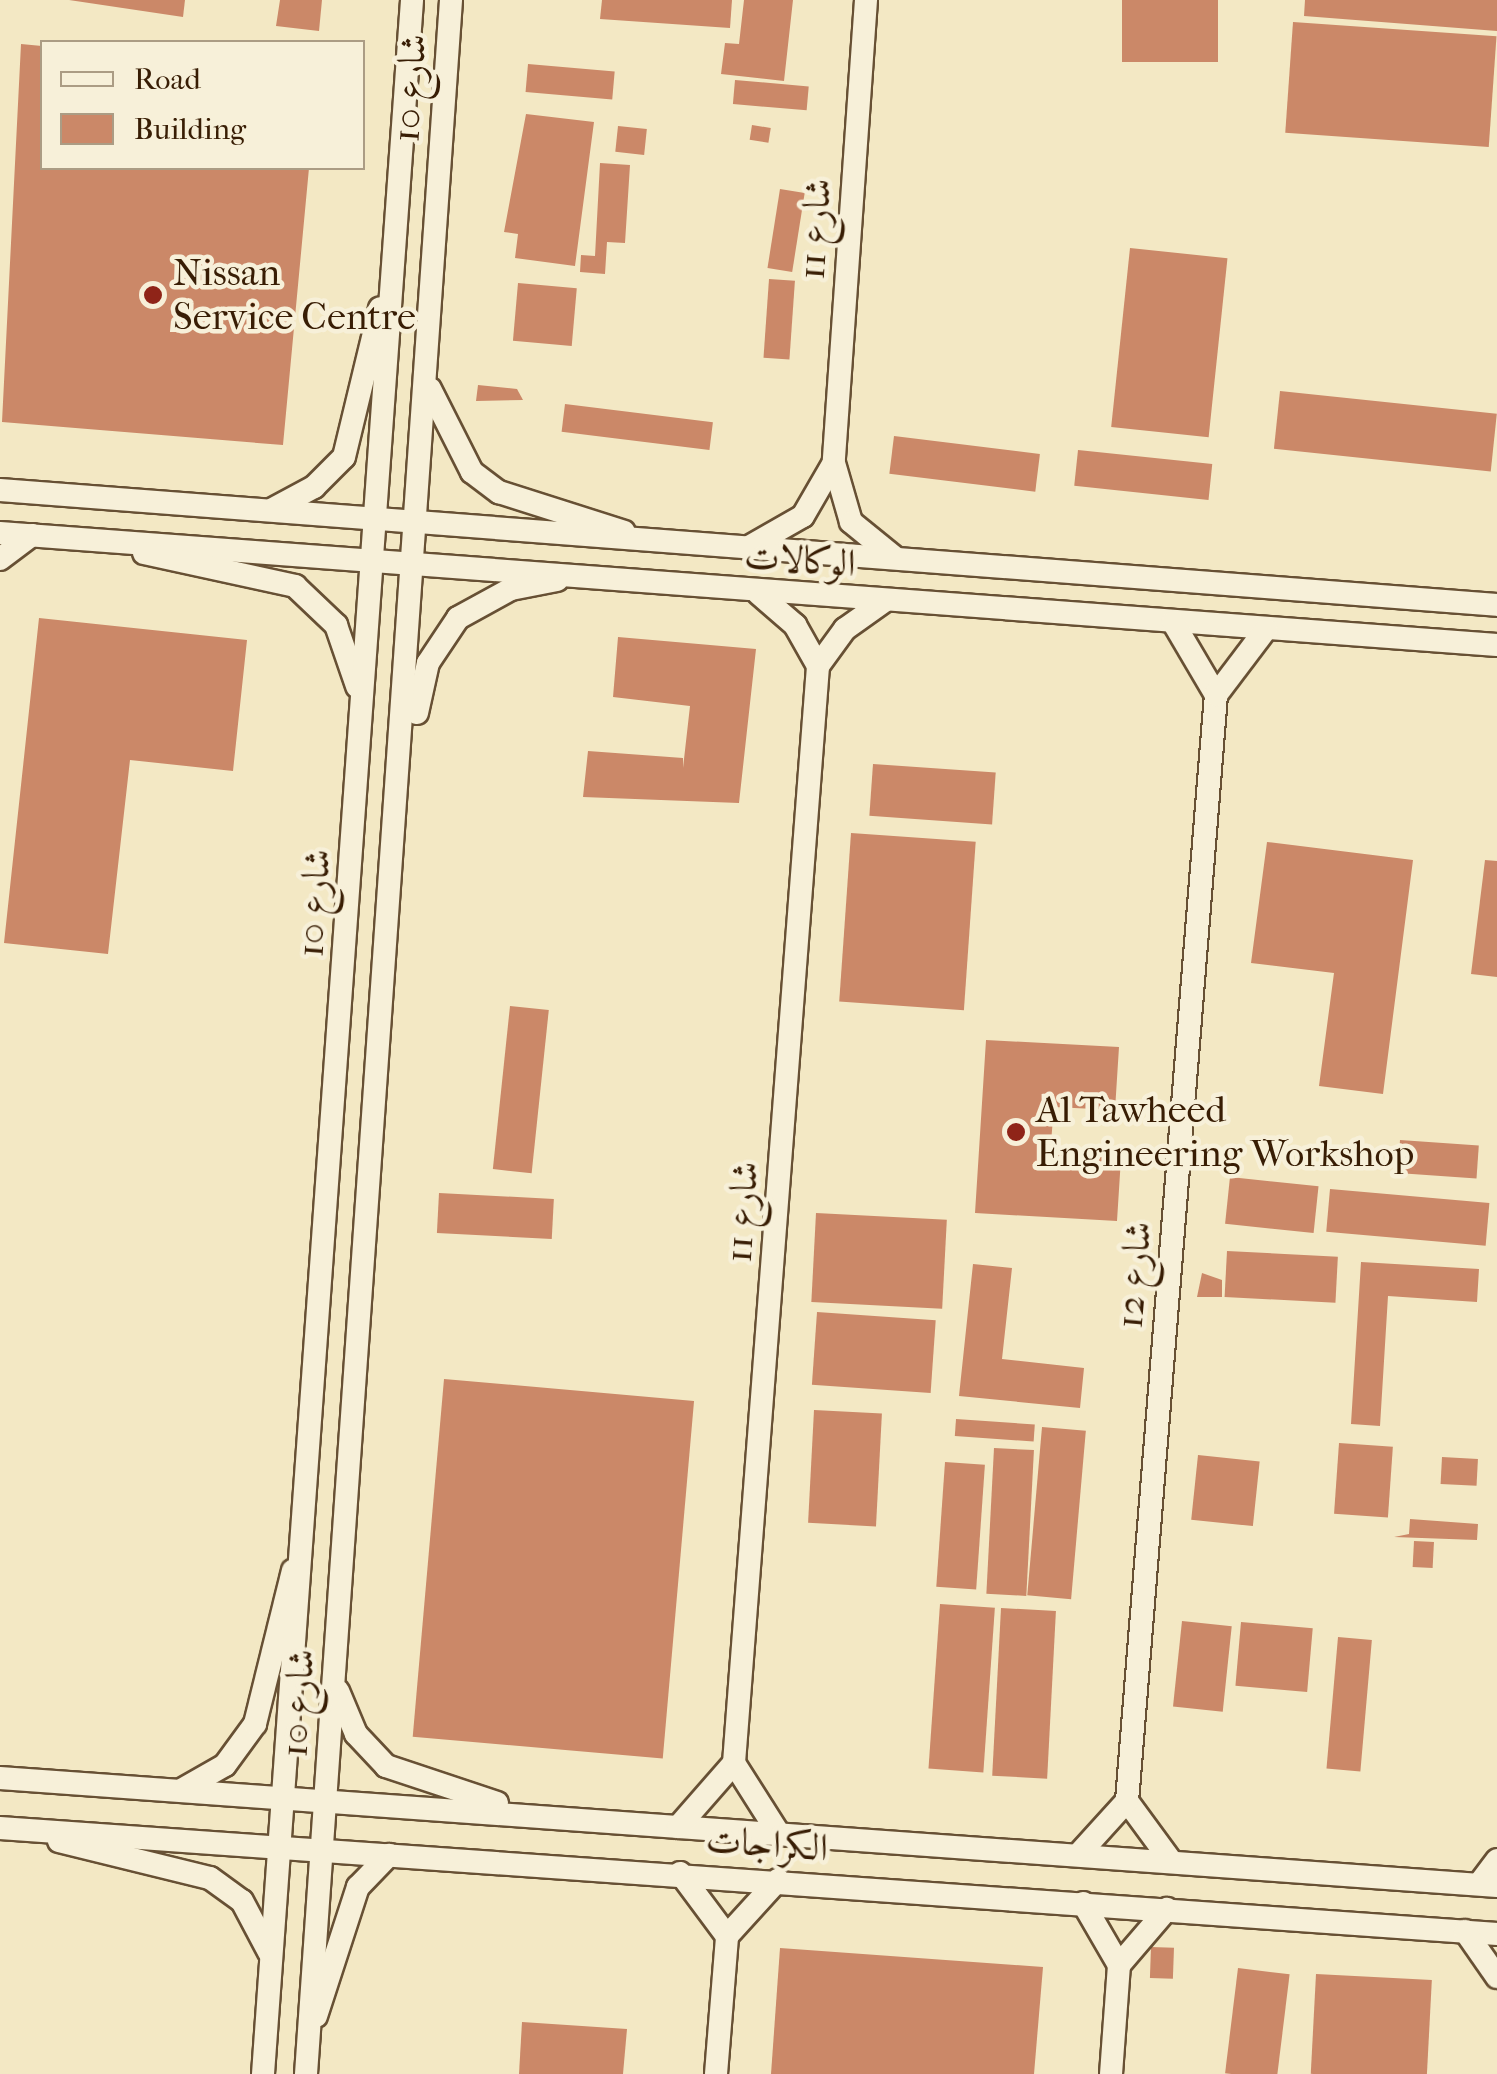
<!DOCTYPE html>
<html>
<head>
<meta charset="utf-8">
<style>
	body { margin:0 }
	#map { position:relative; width:1497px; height:2074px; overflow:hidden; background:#f3e8c4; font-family:"IM FELL French Canon",Amiri,serif }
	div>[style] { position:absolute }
	.building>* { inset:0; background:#cb8868; transform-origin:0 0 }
	.roads { filter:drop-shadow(2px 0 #675034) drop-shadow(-2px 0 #675034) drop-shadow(0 2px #675034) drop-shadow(0 -2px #675034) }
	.street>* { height:22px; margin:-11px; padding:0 11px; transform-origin:11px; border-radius:11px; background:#f7f0d9 }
	.dots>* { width:28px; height:28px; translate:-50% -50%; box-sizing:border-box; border:5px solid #f7f0d9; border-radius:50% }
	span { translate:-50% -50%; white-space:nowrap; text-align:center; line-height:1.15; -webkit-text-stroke:9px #f7f0d9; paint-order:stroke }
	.street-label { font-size:38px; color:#381d04 }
	.poi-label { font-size:38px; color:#381d04 }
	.left { translate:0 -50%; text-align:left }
	.legend { position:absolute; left:40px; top:40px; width:325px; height:130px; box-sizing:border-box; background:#f7f0d9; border:2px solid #ab9c84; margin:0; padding:12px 18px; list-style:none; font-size:30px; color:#381d04 }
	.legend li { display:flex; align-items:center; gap:20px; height:50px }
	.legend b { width:50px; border:2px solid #ab9c84 }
</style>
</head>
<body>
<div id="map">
	<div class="building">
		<div style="clip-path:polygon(69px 0,185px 0,183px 17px)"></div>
		<div style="clip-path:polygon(280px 0,322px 0,319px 31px,276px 26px)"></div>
		<div style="clip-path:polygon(602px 0,732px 0,730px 28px,600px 19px)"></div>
		<div style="clip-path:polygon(744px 0,793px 0,784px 81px,721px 74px,725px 43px,739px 44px)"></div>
		<div style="left:1122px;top:0;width:96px;height:62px"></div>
		<div style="clip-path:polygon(1305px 0,1497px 0,1497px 31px,1304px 16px)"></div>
		<div style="left:1293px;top:22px;width:204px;height:111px;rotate:4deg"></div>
		<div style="clip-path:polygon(21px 44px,42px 46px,42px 168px,309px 168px,283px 445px,2px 422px)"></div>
		<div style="left:528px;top:64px;width:87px;height:28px;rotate:5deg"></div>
		<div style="left:735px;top:80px;width:74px;height:24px;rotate:5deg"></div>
		<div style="clip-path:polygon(526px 114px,594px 122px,575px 266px,515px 258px,518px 234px,504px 232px)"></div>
		<div style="left:752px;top:125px;width:19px;height:15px;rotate:9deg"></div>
		<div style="left:618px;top:126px;width:29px;height:26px;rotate:6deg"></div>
		<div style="clip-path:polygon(600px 163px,630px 165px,625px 243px,607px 242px,605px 274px,580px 272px,581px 255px,595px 256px)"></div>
		<div style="left:780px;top:189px;width:25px;height:80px;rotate:9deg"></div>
		<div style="left:1130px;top:248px;width:98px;height:180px;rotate:6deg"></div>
		<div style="left:769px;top:279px;width:26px;height:79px;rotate:4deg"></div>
		<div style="left:518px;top:283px;width:59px;height:58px;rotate:5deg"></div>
		<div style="clip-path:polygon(478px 385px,517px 389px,523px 400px,476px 401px)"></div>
		<div style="left:1280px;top:391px;width:218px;height:58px;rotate:6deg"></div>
		<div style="left:565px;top:404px;width:149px;height:28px;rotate:7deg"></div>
		<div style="left:894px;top:436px;width:147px;height:38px;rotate:7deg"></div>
		<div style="left:1078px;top:450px;width:135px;height:36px;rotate:6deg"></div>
		<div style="clip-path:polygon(39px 618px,247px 640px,233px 771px,130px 760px,108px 954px,4px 943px)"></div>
		<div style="clip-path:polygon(618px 637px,756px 649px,739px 803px,583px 797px,588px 751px,683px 758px,683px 768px,690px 706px,613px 697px)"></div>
		<div style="left:873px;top:764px;width:123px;height:52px;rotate:4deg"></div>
		<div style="left:851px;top:833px;width:125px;height:169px;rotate:4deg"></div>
		<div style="clip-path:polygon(1267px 842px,1413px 860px,1383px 1094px,1319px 1086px,1334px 973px,1251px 963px)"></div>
		<div style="clip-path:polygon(1485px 860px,1497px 861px,1497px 977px,1471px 974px)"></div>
		<div style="left:510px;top:1006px;width:39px;height:164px;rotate:6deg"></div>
		<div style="clip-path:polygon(986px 1040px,1119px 1047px,1115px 1110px,1054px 1107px,1050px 1154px,1121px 1158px,1117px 1221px,975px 1213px)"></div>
		<div style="left:1400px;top:1140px;width:79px;height:33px;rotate:4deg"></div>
		<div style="left:1230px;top:1177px;width:89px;height:47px;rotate:6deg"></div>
		<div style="left:1330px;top:1189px;width:160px;height:43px;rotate:5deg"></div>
		<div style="left:439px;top:1193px;width:115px;height:40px;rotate:3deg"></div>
		<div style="left:816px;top:1213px;width:131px;height:89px;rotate:3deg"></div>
		<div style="left:1227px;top:1251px;width:111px;height:46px;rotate:3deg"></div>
		<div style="clip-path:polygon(1361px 1262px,1479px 1269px,1477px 1302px,1388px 1296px,1380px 1426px,1351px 1424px)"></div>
		<div style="clip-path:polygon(973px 1264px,1012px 1268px,1002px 1359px,1084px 1368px,1080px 1408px,959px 1396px)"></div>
		<div style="clip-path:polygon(1202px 1273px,1222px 1280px,1222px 1297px,1197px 1297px)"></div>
		<div style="left:817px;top:1312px;width:119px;height:73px;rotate:4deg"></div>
		<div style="left:444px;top:1379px;width:251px;height:359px;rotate:5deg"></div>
		<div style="left:814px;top:1410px;width:68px;height:113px;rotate:3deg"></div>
		<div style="left:956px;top:1419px;width:79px;height:17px;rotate:4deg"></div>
		<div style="left:1042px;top:1427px;width:44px;height:169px;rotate:5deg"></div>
		<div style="left:1339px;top:1443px;width:54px;height:71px;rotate:4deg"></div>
		<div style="left:994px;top:1448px;width:40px;height:146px;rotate:3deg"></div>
		<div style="left:1198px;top:1455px;width:62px;height:65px;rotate:6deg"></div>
		<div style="left:1442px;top:1457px;width:36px;height:27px;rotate:3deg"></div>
		<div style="left:945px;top:1462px;width:40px;height:125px;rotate:4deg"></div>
		<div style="clip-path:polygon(1410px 1519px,1478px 1524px,1477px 1540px,1394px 1537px,1409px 1534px)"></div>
		<div style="left:1414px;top:1541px;width:20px;height:26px;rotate:3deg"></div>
		<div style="left:940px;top:1604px;width:55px;height:165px;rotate:4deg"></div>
		<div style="left:1001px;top:1608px;width:55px;height:168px;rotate:3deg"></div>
		<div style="left:1182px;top:1621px;width:50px;height:86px;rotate:6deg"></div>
		<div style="left:1241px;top:1622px;width:72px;height:64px;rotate:5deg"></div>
		<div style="left:1338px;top:1637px;width:34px;height:132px;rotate:5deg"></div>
		<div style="left:1151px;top:1947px;width:23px;height:31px;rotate:2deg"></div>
		<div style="clip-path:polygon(780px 1948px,1043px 1967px,1034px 2074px,771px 2074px)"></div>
		<div style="left:1238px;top:1968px;width:52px;height:106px;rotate:7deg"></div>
		<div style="left:1316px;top:1974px;width:116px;height:100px;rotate:3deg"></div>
		<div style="clip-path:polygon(522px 2022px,627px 2029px,623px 2074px,519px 2074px)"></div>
	</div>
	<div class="roads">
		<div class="street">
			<div style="left:866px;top:0;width:464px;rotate:94deg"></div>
			<div style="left:834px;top:463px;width:61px;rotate:73.9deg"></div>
			<div style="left:851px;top:522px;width:55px;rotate:39.1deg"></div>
			<div style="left:430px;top:389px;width:93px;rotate:63.2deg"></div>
			<div style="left:472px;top:472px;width:34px;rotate:37deg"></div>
			<div style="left:499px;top:492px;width:131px;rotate:17.7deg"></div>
			<div style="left:0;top:490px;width:1501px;rotate:4.39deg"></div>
			<div style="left:273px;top:509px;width:47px;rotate:-28.2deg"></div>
			<div style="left:314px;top:487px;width:42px;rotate:-45deg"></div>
			<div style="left:344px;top:457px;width:153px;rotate:-76.4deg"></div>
			<div style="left:0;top:533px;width:1501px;rotate:4.28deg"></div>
			<div style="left:747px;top:548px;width:64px;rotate:-29.7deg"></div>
			<div style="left:803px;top:516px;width:58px;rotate:-59.9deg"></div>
			<div style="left:144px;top:553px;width:155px;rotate:12.3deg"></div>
			<div style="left:295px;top:586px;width:57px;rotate:43.6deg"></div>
			<div style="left:336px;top:625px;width:65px;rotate:71deg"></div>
			<div style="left:0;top:559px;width:40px;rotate:-37deg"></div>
			<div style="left:759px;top:594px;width:48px;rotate:40.7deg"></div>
			<div style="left:795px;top:625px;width:47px;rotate:60.7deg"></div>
			<div style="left:1173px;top:622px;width:85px;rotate:59.5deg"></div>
			<div style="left:417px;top:713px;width:51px;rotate:-77.6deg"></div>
			<div style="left:428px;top:663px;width:54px;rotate:-56.3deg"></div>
			<div style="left:458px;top:618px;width:60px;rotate:-28.7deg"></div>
			<div style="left:511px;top:589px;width:47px;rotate:-11.1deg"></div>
			<div style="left:338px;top:1691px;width:47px;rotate:67.3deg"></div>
			<div style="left:356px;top:1734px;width:44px;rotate:46.8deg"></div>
			<div style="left:386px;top:1766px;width:117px;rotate:18.4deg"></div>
			<div style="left:0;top:1778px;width:1501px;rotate:4.13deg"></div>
			<div style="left:183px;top:1789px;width:48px;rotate:-29.7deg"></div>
			<div style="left:225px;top:1765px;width:51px;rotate:-53.8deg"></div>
			<div style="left:255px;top:1724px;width:158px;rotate:-76.1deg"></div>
			<div style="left:1127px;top:1801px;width:74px;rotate:53.7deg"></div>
			<div style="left:678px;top:1827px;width:85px;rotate:-48.8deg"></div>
			<div style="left:0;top:1828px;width:1501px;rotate:4.05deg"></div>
			<div style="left:779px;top:1834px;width:84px;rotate:-122.4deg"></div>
			<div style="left:734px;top:1763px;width:1100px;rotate:-85.62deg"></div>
			<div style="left:818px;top:666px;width:46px;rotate:-53.9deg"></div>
			<div style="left:845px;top:629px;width:50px;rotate:-35.3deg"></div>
			<div style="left:59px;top:1841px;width:155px;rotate:13.8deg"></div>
			<div style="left:210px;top:1878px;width:39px;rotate:36deg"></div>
			<div style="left:242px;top:1901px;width:58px;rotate:62.1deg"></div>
			<div style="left:1078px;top:1855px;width:73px;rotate:-47.8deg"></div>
			<div style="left:1127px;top:1801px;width:1110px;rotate:-85.4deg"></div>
			<div style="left:1216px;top:695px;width:83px;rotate:-52.9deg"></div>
			<div style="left:680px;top:1873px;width:79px;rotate:53.3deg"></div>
			<div style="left:1479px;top:1884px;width:30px;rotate:-53deg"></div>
			<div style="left:1083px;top:1903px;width:72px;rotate:59.9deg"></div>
			<div style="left:1119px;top:1965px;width:109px;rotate:94.2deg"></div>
			<div style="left:1465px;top:1931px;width:56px;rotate:55.2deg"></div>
			<div style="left:1119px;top:1965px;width:74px;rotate:-49.4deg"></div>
			<div style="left:316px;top:2016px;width:136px;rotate:-72deg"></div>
			<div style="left:358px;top:1887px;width:45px;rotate:-45.9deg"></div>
			<div style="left:263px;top:2074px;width:2079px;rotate:-85.89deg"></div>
			<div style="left:306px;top:2074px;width:2079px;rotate:-86deg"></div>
			<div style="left:716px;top:2074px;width:138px;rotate:-85.4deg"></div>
			<div style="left:727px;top:1936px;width:76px;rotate:-47.7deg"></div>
		</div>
	</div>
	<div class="dots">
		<div style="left:153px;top:295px;background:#8f2418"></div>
		<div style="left:1016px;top:1132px;background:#8f2418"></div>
	</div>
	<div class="street-label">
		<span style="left:410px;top:88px;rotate:-86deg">شارع 10</span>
		<span style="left:815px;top:229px;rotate:-86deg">شارع 11</span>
		<span style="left:800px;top:560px;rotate:4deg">الوكالات</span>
		<span style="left:314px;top:903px;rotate:-86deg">شارع 10</span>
		<span style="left:742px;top:1212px;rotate:-86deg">شارع 11</span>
		<span style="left:1134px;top:1275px;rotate:-85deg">شارع 12</span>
		<span style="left:298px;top:1703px;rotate:-86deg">شارع 10</span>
		<span style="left:767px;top:1844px;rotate:4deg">الكراجات</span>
	</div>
	<div class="poi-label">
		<span class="left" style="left:173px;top:295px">Nissan<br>Service Centre</span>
		<span class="left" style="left:1036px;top:1132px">Al Tawheed<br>Engineering Workshop</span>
	</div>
	<ul class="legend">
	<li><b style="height:12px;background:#f7f0d9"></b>Road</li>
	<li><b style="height:28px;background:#cb8868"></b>Building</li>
	</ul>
</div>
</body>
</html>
